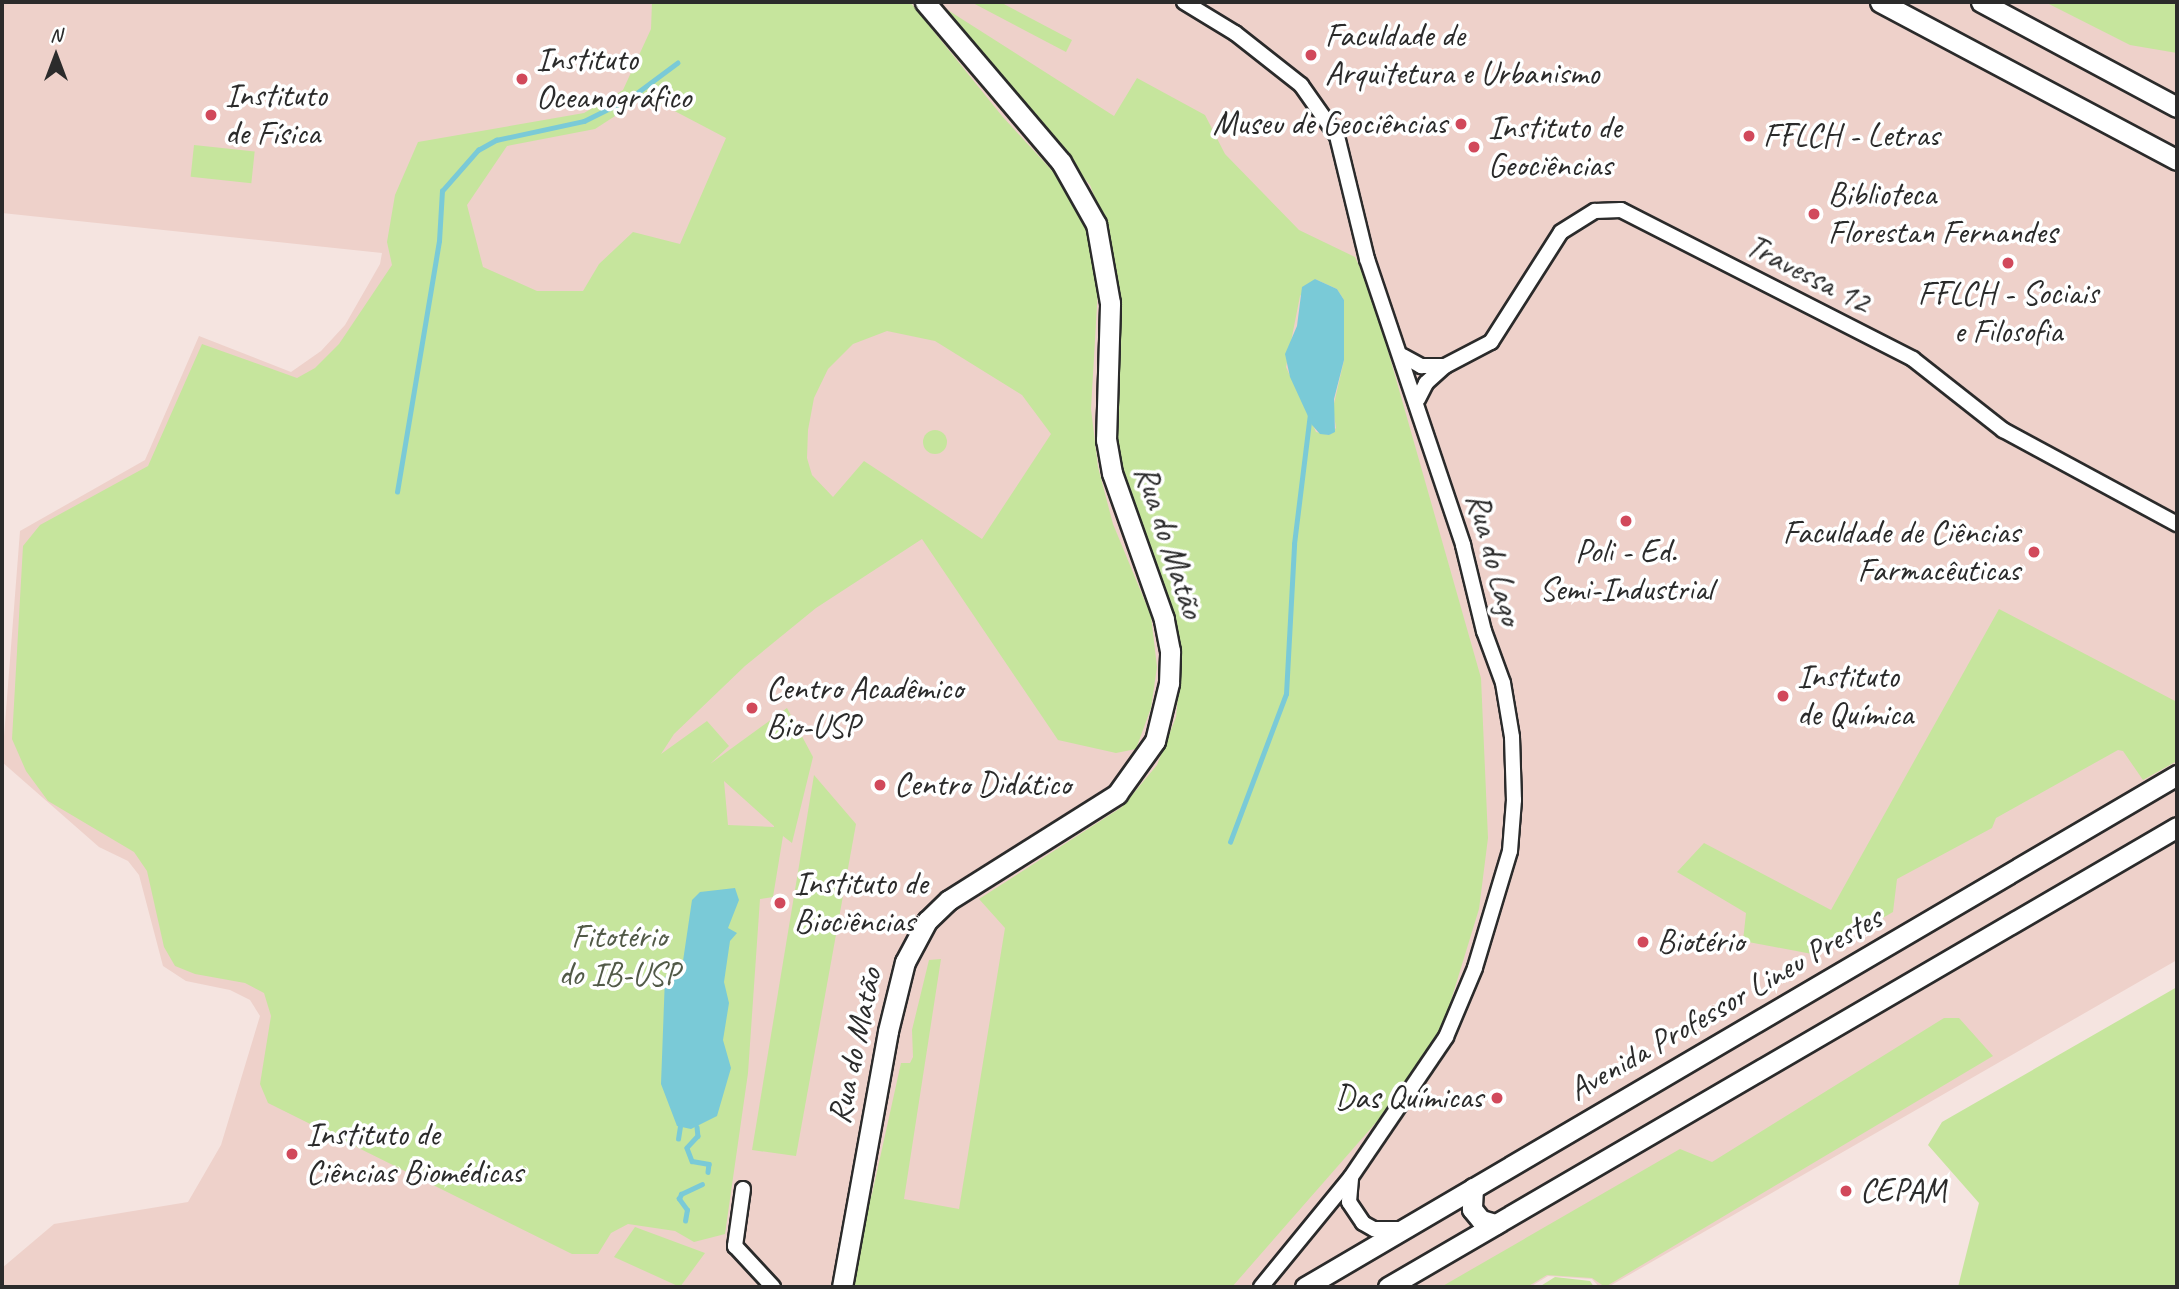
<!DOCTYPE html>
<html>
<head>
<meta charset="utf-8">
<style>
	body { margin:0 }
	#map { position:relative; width:2179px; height:1289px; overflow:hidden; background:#f5e4e0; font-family:Caveat,sans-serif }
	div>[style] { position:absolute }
	.built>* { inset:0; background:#eed1ca }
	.green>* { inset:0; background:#c6e59d; transform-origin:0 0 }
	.round { border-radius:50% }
	.water>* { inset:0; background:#7acad7 }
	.stream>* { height:4.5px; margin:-2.25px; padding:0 2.25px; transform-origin:2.25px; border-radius:2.25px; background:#7acad7 }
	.roads { filter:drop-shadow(2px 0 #2b2b2b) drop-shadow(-2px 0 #2b2b2b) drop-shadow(0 2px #2b2b2b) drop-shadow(0 -2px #2b2b2b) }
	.street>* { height:14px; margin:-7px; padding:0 7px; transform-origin:7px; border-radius:7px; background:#fff }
	.secondary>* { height:19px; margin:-9.5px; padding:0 9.5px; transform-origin:9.5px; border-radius:9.5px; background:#fff }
	.dots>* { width:19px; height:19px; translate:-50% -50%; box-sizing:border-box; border:4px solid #fff; border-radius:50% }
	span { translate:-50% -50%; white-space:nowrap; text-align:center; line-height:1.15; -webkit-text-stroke:7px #fff; paint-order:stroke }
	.poi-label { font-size:33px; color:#2b2b2b }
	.left { translate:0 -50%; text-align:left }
	.right { translate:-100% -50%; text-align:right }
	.street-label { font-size:33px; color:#2b2b2b }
	.park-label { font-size:33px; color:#525a48 }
	.frame { position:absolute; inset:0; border:4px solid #2b2b2b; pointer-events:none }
	.north { position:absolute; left:21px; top:21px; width:70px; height:70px; -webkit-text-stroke:5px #fff; paint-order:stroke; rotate:0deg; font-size:19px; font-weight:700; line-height:28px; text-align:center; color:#2b2b2b }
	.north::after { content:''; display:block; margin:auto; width:24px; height:32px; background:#2b2b2b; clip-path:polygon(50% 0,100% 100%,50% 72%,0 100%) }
</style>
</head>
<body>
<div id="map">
	<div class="built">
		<div style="clip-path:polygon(2px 2px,2177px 2px,2177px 960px,1608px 1287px,1599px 1287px,1592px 1279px,1548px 1276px,1530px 1287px,2px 1287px,2px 1268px,54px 1224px,188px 1202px,221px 1145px,260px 1016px,250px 1000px,230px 990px,186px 981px,163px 966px,139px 875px,128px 861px,99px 847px,2px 762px,20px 531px,145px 460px,199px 336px,291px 372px,321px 351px,345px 325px,380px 264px,382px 253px,2px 213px)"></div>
	</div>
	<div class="green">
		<div style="clip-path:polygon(evenodd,652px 2px,910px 2px,1002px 116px,1068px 188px,1087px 226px,1099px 271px,1091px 409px,1098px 467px,1113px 524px,1151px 616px,1157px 667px,1151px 708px,1136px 749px,1116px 753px,1058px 740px,922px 539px,816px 608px,745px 666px,674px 734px,661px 754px,707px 721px,729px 746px,710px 764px,787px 708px,813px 757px,792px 843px,783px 836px,773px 897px,760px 899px,748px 1073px,725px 1234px,694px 1242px,675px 1231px,628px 1224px,611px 1233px,598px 1254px,572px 1254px,268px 1103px,260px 1084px,271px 1016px,264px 993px,245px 983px,195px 974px,175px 966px,164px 947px,147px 871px,134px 852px,48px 801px,26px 771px,12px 739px,23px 546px,40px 525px,148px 466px,202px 344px,297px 378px,315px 368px,339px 344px,392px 265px,387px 242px,395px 195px,418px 142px,584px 113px,623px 90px,651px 29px,652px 2px,646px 96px,726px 138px,680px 244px,633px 232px,599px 264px,583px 291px,537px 291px,483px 267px,467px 205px,507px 146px,595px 129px,646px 96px,652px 2px,887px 331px,935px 341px,1022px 395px,1051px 434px,982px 539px,864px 461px,833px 497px,812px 475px,807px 458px,808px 430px,814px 398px,828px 369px,853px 344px,887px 331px,652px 2px,724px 781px,774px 826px,774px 827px,728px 825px,724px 781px)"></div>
		<div style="clip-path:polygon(971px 2px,1000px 2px,1072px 40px,1066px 52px)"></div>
		<div style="clip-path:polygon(2045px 2px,2177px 2px,2177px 53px,2130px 45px)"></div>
		<div style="clip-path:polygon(evenodd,943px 7px,1114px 116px,1137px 78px,1205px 115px,1225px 154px,1299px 230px,1355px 257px,1371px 291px,1481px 678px,1488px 838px,1479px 909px,1441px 1033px,1408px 1086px,1232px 1287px,852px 1285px,856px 1236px,872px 1194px,901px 1063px,910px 1063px,913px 1057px,912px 1030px,929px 960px,941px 959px,904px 1199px,959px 1209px,1005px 928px,979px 899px,1122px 807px,1157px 765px,1176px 717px,1181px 664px,1175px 624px,1127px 503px,1117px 449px,1118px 304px,1104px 222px,1090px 185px,1020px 106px,943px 7px,1315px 279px,1337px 289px,1344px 300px,1344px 360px,1333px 408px,1336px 428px,1329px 435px,1316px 432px,1286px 367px,1300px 296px,1315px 279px)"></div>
		<div style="left:194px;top:145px;width:61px;height:32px;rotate:6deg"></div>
		<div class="round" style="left:923px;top:430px;width:24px;height:24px"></div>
		<div style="clip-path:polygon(1999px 609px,2177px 702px,2177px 761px,2143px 780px,2123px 751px,2118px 750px,1996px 818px,1992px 828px,1897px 879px,1893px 912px,1837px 944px,1830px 941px,1812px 954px,1743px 941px,1746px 913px,1677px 872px,1704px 843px,1831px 910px)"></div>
		<div style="clip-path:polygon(814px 775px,856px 824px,796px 1156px,752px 1150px)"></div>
		<div style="clip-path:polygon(2177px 987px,2177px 1287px,1958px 1287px,1979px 1203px,1928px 1145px,1942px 1122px)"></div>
		<div style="clip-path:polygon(1944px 1018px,1959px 1018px,1993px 1056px,1605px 1287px,1592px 1278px,1547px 1275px,1527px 1287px,1441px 1287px,1680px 1149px,1712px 1162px)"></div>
		<div style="clip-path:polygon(635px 1227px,705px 1253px,680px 1287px,614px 1257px)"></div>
		<div style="clip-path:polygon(1555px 1277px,1590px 1281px,1594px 1287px,1539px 1287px)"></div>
	</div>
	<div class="water">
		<div style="clip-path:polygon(1315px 279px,1337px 289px,1344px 300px,1344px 360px,1334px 399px,1335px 432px,1329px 435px,1320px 434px,1312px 425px,1290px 377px,1285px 354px,1297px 326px,1302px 287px)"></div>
		<div style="clip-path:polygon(735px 888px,739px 900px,728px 928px,737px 933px,730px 941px,724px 982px,729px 1003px,723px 1040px,731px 1068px,717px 1116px,691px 1129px,677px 1126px,661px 1084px,665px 977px,683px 961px,692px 900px,700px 892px)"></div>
	</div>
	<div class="stream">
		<div style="left:397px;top:492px;width:254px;rotate:-80.5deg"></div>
		<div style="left:439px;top:241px;width:50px;rotate:-86.6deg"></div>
		<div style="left:442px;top:191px;width:55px;rotate:-48.7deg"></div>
		<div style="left:478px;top:150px;width:21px;rotate:-29deg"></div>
		<div style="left:496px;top:140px;width:90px;rotate:-12.2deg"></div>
		<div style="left:584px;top:121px;width:51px;rotate:-26.6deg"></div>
		<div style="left:630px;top:98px;width:59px;rotate:-36.7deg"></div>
		<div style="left:1230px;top:842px;width:158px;rotate:-69.3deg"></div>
		<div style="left:1286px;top:694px;width:150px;rotate:-86.9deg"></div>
		<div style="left:1294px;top:544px;width:132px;rotate:-83deg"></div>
		<div style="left:697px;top:1127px;width:9px;rotate:84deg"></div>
		<div style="left:698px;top:1136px;width:16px;rotate:133deg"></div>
		<div style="left:687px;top:1148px;width:14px;rotate:69deg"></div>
		<div style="left:692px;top:1161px;width:17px;rotate:10deg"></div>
		<div style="left:709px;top:1164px;width:8px;rotate:97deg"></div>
		<div style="left:678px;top:1139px;width:13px;rotate:-81deg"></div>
		<div style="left:685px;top:1221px;width:11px;rotate:-80deg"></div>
		<div style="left:687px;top:1210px;width:14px;rotate:-126deg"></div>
		<div style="left:679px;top:1199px;width:5px;rotate:-68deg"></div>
		<div style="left:681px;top:1194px;width:23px;rotate:-25deg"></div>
	</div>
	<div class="roads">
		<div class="street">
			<div style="left:1184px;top:2px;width:60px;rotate:31.3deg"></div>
			<div style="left:1235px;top:33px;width:84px;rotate:38.2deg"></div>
			<div style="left:1301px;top:85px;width:62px;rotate:54.8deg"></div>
			<div style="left:1337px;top:136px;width:127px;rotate:76.3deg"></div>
			<div style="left:1367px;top:259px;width:302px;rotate:71.4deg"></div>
			<div style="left:1463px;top:545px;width:89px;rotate:76.3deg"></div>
			<div style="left:1484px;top:631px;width:55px;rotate:69.9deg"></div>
			<div style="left:1503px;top:683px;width:55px;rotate:80.5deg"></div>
			<div style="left:1512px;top:737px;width:63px;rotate:88.2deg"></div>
			<div style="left:1514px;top:800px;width:51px;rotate:94.5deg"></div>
			<div style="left:1510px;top:851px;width:122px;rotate:106.7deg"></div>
			<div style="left:1475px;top:968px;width:75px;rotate:112.8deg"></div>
			<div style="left:1446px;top:1037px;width:169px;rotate:124.2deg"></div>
			<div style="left:1351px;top:1177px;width:142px;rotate:129.3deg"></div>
			<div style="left:1403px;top:356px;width:21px;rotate:29deg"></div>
			<div style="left:1421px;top:366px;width:24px"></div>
			<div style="left:1445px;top:366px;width:52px;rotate:-27.6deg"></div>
			<div style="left:1491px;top:342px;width:130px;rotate:-57.5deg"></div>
			<div style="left:1561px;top:232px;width:40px;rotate:-32deg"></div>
			<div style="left:1595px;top:211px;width:26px;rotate:-2deg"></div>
			<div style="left:1621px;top:210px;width:328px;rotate:27deg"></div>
			<div style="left:1913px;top:359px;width:115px;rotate:38.3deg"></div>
			<div style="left:2003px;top:430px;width:198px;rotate:28.4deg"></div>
			<div style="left:1418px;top:399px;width:18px;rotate:-63deg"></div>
			<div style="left:1426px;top:383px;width:25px;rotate:-42deg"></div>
			<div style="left:1351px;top:1179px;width:23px;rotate:95deg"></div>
			<div style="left:1349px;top:1202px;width:25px;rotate:56deg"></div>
			<div style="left:1363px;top:1223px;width:13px;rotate:29deg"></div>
			<div style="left:1374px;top:1229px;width:27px"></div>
			<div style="left:743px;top:1189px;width:58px;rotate:98deg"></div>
			<div style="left:735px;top:1246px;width:56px;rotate:47.2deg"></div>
		</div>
		<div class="secondary">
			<div style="left:1880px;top:2px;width:336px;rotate:28deg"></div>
			<div style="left:1981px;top:2px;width:222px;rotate:28.2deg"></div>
			<div style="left:1473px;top:1188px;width:21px;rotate:93deg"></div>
			<div style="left:1472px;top:1209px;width:14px;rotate:51deg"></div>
			<div style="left:1481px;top:1220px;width:15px;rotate:16deg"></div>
			<div style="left:842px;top:1287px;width:260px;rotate:-79.8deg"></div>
			<div style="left:888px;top:1031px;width:71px;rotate:-76.2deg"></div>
			<div style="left:905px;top:962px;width:47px;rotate:-61.8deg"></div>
			<div style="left:927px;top:921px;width:30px;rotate:-44deg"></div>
			<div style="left:949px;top:900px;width:199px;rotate:-32.2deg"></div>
			<div style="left:1117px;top:794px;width:65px;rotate:-54.4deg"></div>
			<div style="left:1155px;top:741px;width:60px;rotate:-76.4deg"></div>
			<div style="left:1169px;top:683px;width:32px;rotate:-88deg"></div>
			<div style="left:1170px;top:651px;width:33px;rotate:-101deg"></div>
			<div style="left:1164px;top:619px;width:155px;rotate:-109.6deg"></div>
			<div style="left:1112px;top:473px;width:34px;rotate:-100deg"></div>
			<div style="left:1106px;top:440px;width:137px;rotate:-88.3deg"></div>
			<div style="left:1110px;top:303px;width:80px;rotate:-100deg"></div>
			<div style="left:1096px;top:224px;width:71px;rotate:-119.4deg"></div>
			<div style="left:1061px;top:162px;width:210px;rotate:-130.4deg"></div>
			<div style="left:1305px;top:1287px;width:1011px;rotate:-30.42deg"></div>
			<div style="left:1388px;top:1287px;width:913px;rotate:-30.24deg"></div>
		</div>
	</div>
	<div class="dots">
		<div style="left:1311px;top:55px;background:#d1495b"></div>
		<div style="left:522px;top:79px;background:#d1495b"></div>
		<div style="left:211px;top:115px;background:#d1495b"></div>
		<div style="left:1461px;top:124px;background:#d1495b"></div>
		<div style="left:1749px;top:136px;background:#d1495b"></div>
		<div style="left:1474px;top:147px;background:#d1495b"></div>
		<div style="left:1814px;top:214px;background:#d1495b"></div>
		<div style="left:2008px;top:263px;background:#d1495b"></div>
		<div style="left:1626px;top:521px;background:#d1495b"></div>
		<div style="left:2034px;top:552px;background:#d1495b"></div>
		<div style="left:1783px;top:696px;background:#d1495b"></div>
		<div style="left:752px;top:708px;background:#d1495b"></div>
		<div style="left:880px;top:785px;background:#d1495b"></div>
		<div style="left:780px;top:903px;background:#d1495b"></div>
		<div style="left:1643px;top:942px;background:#d1495b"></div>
		<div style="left:1497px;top:1098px;background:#d1495b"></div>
		<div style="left:292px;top:1154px;background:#d1495b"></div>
		<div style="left:1846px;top:1191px;background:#d1495b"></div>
	</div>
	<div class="poi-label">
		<span class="left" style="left:1325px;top:55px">Faculdade de<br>Arquitetura e Urbanismo</span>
		<span class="left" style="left:536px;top:79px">Instituto<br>Oceanográfico</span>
		<span class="left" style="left:225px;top:115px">Instituto<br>de Física</span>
		<span class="right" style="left:1447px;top:124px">Museu de Geociências</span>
		<span class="left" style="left:1488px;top:147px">Instituto de<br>Geociências</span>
		<span class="left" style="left:1763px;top:136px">FFLCH - Letras</span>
		<span class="left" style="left:1828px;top:214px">Biblioteca<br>Florestan Fernandes</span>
		<span style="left:2008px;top:313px">FFLCH - Sociais<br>e Filosofia</span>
		<span class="right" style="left:2020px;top:552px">Faculdade de Ciências<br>Farmacêuticas</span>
		<span style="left:1626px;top:571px">Poli - Ed.<br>Semi-Industrial</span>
		<span class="left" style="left:1797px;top:696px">Instituto<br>de Química</span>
		<span class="left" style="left:766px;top:708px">Centro Acadêmico<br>Bio-USP</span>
		<span class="left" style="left:894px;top:785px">Centro Didático</span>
		<span class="left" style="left:794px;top:903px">Instituto de<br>Biociências</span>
		<span class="left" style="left:1657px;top:942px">Biotério</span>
		<span class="right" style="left:1483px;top:1098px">Das Químicas</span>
		<span class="left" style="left:306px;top:1154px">Instituto de<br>Ciências Biomédicas</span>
		<span class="left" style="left:1860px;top:1191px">CEPAM</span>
	</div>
	<div class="street-label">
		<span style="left:1808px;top:274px;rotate:27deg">Travessa 12</span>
		<span style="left:1169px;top:542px;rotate:72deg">Rua do Matão</span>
		<span style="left:1494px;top:559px;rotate:75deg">Rua do Lago</span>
		<span style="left:1725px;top:1004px;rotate:-30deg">Avenida Professor Lineu Prestes</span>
		<span style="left:855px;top:1046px;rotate:-78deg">Rua do Matão</span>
	</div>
	<div class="park-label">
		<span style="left:619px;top:956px">Fitotério<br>do IB-USP</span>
	</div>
	<div class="frame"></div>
	<div class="north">N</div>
</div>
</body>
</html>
